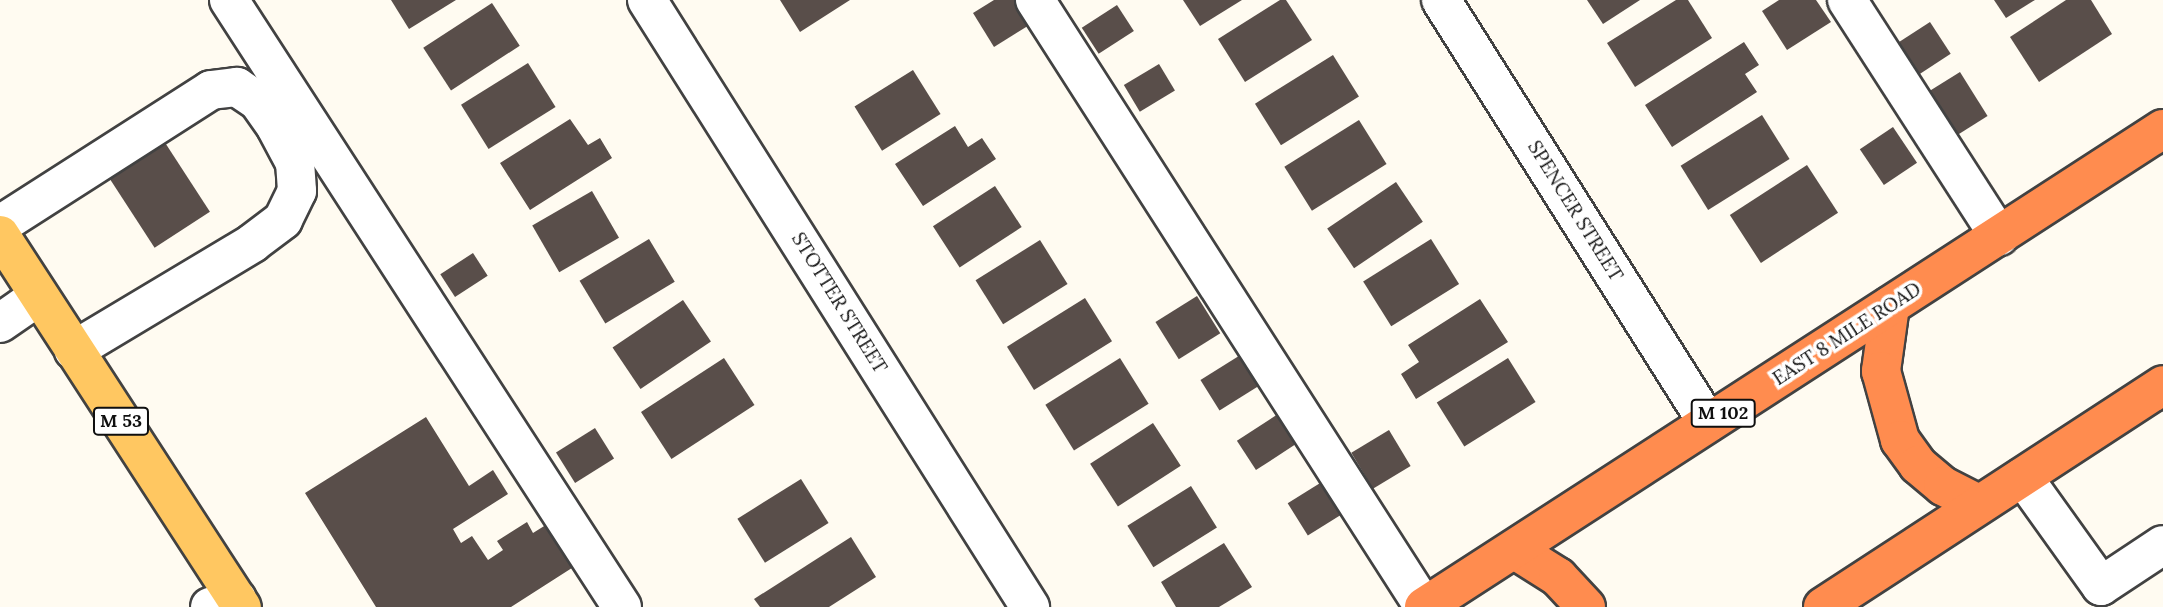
<!DOCTYPE html>
<html>
<head>
<meta charset="utf-8">
<style>
	body { margin:0 }
	#map { position:relative; width:2163px; height:607px; overflow:hidden; background:#fffbf1; font-family:Lora,serif }
	div>[style] { position:absolute }
	.building>* { inset:0; background:#594e4a; transform-origin:0 0 }
	.roads { filter:drop-shadow(2px 0 #424242) drop-shadow(-2px 0 #424242) drop-shadow(0 2px #424242) drop-shadow(0 -2px #424242) }
	.minor>* { height:38px; margin:-19px; padding:0 19px; transform-origin:19px; border-radius:19px; background:#fff }
	.major>* { height:38px; margin:-19px; padding:0 19px; transform-origin:19px; border-radius:19px; background:#ffc761 }
	.highway>* { height:38px; margin:-19px; padding:0 19px; transform-origin:19px; border-radius:19px; background:#ff8c4f }
	span { translate:-50% -50%; white-space:nowrap; text-align:center; line-height:1.15; -webkit-text-stroke:7px #fff; paint-order:stroke }
	.shield-label span { padding:2px 5px; background:#fff; border:2px solid; border-radius:5px; -webkit-text-stroke-width:0 }
	.shield-label { font-size:18px; color:#0f0f0f; font-weight:700 }
	.street-label { font-size:19px; color:#0f0f0f }
</style>
</head>
<body>
<div id="map">
	<div class="building">
		<div style="clip-path:polygon(391px 0,456px 0,409px 29px)"></div>
		<div style="clip-path:polygon(780px 0,850px 0,800px 32px)"></div>
		<div style="clip-path:polygon(994px 0,1015px 0,1031px 24px,994px 47px,973px 13px)"></div>
		<div style="clip-path:polygon(1183px 0,1242px 0,1200px 26px)"></div>
		<div style="clip-path:polygon(1280px 0,1286px 0,1312px 40px,1245px 82px,1218px 39px)"></div>
		<div style="clip-path:polygon(1587px 0,1640px 0,1603px 24px)"></div>
		<div style="clip-path:polygon(1676px 0,1688px 0,1712px 38px,1635px 87px,1607px 43px)"></div>
		<div style="clip-path:polygon(1779px 0,1816px 0,1831px 22px,1787px 50px,1762px 11px)"></div>
		<div style="clip-path:polygon(1994px 0,2035px 0,2006px 18px)"></div>
		<div style="clip-path:polygon(2066px 0,2091px 0,2112px 34px,2039px 82px,2010px 37px)"></div>
		<div style="left:492px;top:3px;width:51px;height:82px;rotate:57deg"></div>
		<div style="left:1117px;top:5px;width:31px;height:42px;rotate:57deg"></div>
		<div style="left:1930px;top:22px;width:38px;height:41px;rotate:57deg"></div>
		<div style="clip-path:polygon(1744px 42px,1759px 65px,1745px 74px,1757px 92px,1672px 147px,1645px 105px)"></div>
		<div style="left:1333px;top:55px;width:49px;height:92px;rotate:58deg"></div>
		<div style="left:528px;top:63px;width:52px;height:79px;rotate:58deg"></div>
		<div style="left:1159px;top:64px;width:31px;height:41px;rotate:59deg"></div>
		<div style="left:913px;top:70px;width:52px;height:69px;rotate:58deg"></div>
		<div style="left:1960px;top:72px;width:52px;height:44px;rotate:58deg"></div>
		<div style="left:1762px;top:115px;width:52px;height:96px;rotate:58deg"></div>
		<div style="clip-path:polygon(570px 119px,588px 145px,600px 138px,612px 158px,530px 210px,500px 163px)"></div>
		<div style="left:1359px;top:120px;width:52px;height:88px;rotate:58deg"></div>
		<div style="clip-path:polygon(955px 126px,968px 147px,982px 138px,996px 159px,923px 206px,895px 164px)"></div>
		<div style="left:1893px;top:127px;width:43px;height:40px;rotate:56deg"></div>
		<div style="left:162px;top:138px;width:88px;height:66px;rotate:57deg"></div>
		<div style="left:1807px;top:165px;width:57px;height:92px;rotate:57deg"></div>
		<div style="left:1396px;top:182px;width:48px;height:83px;rotate:56deg"></div>
		<div style="left:995px;top:186px;width:49px;height:74px;rotate:57deg"></div>
		<div style="left:592px;top:191px;width:54px;height:69px;rotate:60deg"></div>
		<div style="left:649px;top:239px;width:50px;height:81px;rotate:59deg"></div>
		<div style="left:1431px;top:239px;width:53px;height:80px;rotate:58deg"></div>
		<div style="left:1040px;top:240px;width:52px;height:76px;rotate:58deg"></div>
		<div style="left:473px;top:253px;width:27px;height:39px;rotate:57deg"></div>
		<div style="left:1197px;top:296px;width:44px;height:49px;rotate:58deg"></div>
		<div style="left:1085px;top:298px;width:51px;height:92px;rotate:58deg"></div>
		<div style="clip-path:polygon(1480px 299px,1508px 342px,1416px 399px,1401px 374px,1419px 362px,1408px 345px)"></div>
		<div style="left:683px;top:300px;width:50px;height:85px;rotate:56deg"></div>
		<div style="left:1242px;top:354px;width:36px;height:49px;rotate:58deg"></div>
		<div style="left:724px;top:358px;width:56px;height:99px;rotate:57deg"></div>
		<div style="left:1120px;top:358px;width:54px;height:88px;rotate:58deg"></div>
		<div style="left:1508px;top:358px;width:52px;height:84px;rotate:58deg"></div>
		<div style="left:1278px;top:414px;width:35px;height:49px;rotate:57deg"></div>
		<div style="clip-path:polygon(426px 417px,469px 486px,493px 470px,508px 494px,453px 529px,461px 543px,472px 536px,488px 560px,503px 550px,497px 541px,527px 522px,533px 533px,549px 523px,575px 566px,511px 607px,376px 607px,305px 493px)"></div>
		<div style="left:1153px;top:423px;width:51px;height:75px;rotate:57deg"></div>
		<div style="left:595px;top:428px;width:36px;height:46px;rotate:58deg"></div>
		<div style="left:1389px;top:430px;width:42px;height:44px;rotate:59deg"></div>
		<div style="left:801px;top:479px;width:52px;height:75px;rotate:58deg"></div>
		<div style="left:1325px;top:480px;width:38px;height:44px;rotate:58deg"></div>
		<div style="left:1191px;top:486px;width:49px;height:75px;rotate:58deg"></div>
		<div style="clip-path:polygon(851px 537px,876px 577px,829px 607px,760px 607px,754px 599px)"></div>
		<div style="clip-path:polygon(1224px 543px,1252px 587px,1219px 607px,1176px 607px,1161px 582px)"></div>
	</div>
	<div class="roads">
		<div class="minor">
			<div style="left:229px;top:0;width:723px;rotate:57.08deg"></div>
			<div style="left:647px;top:0;width:718px;rotate:57.75deg"></div>
			<div style="left:1035px;top:0;width:721px;rotate:57.35deg"></div>
			<div style="left:1441px;top:0;width:500px;rotate:57.74deg"></div>
			<div style="left:1847px;top:0;width:281px;rotate:57.2deg"></div>
			<div style="left:0;top:225px;width:250px;rotate:-32.6deg"></div>
			<div style="left:211px;top:90px;width:26px;rotate:-7deg"></div>
			<div style="left:237px;top:87px;width:25px;rotate:34deg"></div>
			<div style="left:258px;top:101px;width:32px;rotate:55deg"></div>
			<div style="left:276px;top:127px;width:40px;rotate:62deg"></div>
			<div style="left:295px;top:162px;width:29px;rotate:86deg"></div>
			<div style="left:297px;top:191px;width:32px;rotate:116deg"></div>
			<div style="left:283px;top:220px;width:38px;rotate:143deg"></div>
			<div style="left:253px;top:243px;width:209px;rotate:149.1deg"></div>
			<div style="left:0;top:323px;width:47px;rotate:-34.7deg"></div>
			<div style="left:2023px;top:477px;width:134px;rotate:54.4deg"></div>
			<div style="left:2101px;top:586px;width:74px;rotate:-33.5deg"></div>
			<div style="left:210px;top:607px;width:28px;rotate:-17deg"></div>
		</div>
		<div class="major">
			<div style="left:0;top:235px;width:444px;rotate:57deg"></div>
		</div>
		<div class="highway">
			<div style="left:1890px;top:306px;width:66px;rotate:97.9deg"></div>
			<div style="left:1881px;top:371px;width:72px;rotate:74.6deg"></div>
			<div style="left:1900px;top:440px;width:31px;rotate:54deg"></div>
			<div style="left:1918px;top:465px;width:33px;rotate:40deg"></div>
			<div style="left:1943px;top:486px;width:39px;rotate:27deg"></div>
			<div style="left:1515px;top:550px;width:51px;rotate:32.1deg"></div>
			<div style="left:1558px;top:577px;width:41px;rotate:47deg"></div>
			<div style="left:1424px;top:607px;width:880px;rotate:-32.9deg"></div>
			<div style="left:1823px;top:607px;width:406px;rotate:-33.1deg"></div>
		</div>
	</div>
	<div class="shield-label">
		<span style="left:1723px;top:413px">M 102</span>
		<span style="left:121px;top:421px">M 53</span>
	</div>
	<div class="street-label">
		<span style="left:1575px;top:211px;rotate:58deg">SPENCER STREET</span>
		<span style="left:839px;top:303px;rotate:58deg">STOTTER STREET</span>
		<span style="left:1847px;top:334px;rotate:-33deg">EAST 8 MILE ROAD</span>
	</div>
</div>
</body>
</html>
